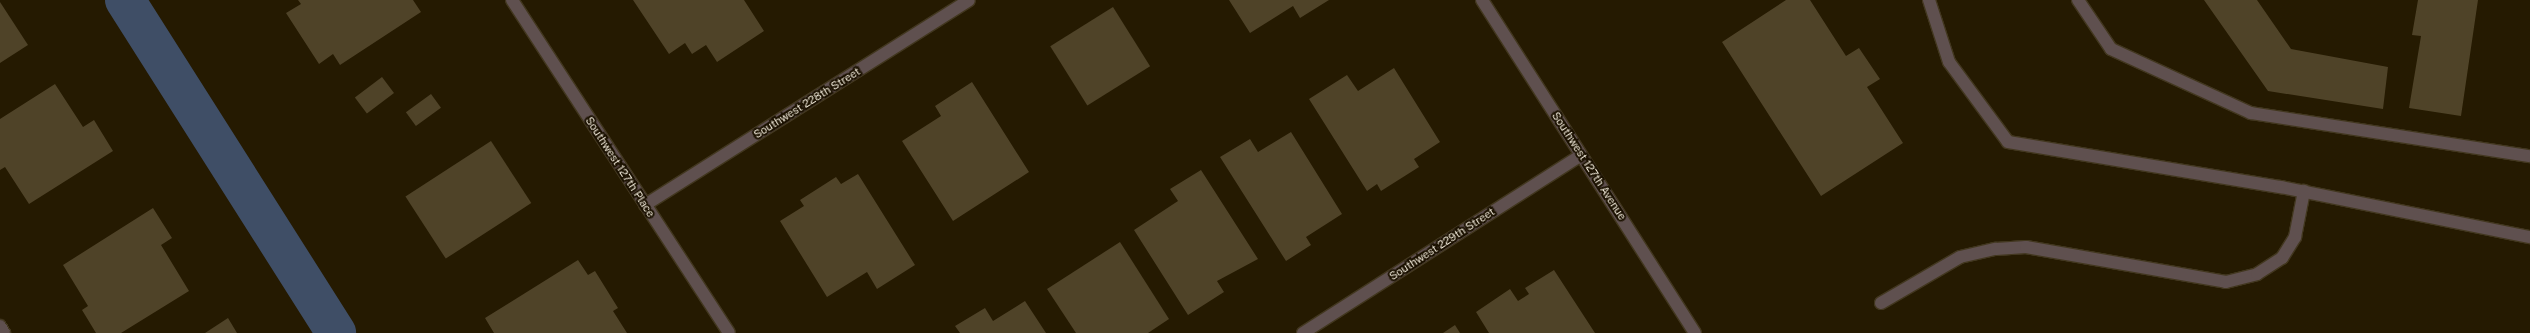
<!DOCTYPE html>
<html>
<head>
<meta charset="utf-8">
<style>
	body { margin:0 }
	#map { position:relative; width:2530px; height:333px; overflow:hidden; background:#251a01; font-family:"Public Sans",sans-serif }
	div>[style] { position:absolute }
	.canal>* { height:40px; margin:-20px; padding:0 20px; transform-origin:20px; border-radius:20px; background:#3f4e66 }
	.building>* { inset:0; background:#4f4328; transform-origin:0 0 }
	.roads { filter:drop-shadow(1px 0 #42371f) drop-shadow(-1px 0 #42371f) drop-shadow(0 1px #42371f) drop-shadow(0 -1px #42371f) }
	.minor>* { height:12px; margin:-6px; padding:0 6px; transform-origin:6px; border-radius:6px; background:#5f504f }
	span { translate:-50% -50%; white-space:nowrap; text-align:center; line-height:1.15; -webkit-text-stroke:4px #1b1100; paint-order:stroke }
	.street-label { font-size:11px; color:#f1eada }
</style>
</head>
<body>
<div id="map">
	<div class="canal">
		<div style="left:125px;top:0;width:394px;rotate:57.6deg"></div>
	</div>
	<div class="building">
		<div style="clip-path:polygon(298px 0,413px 0,421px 12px,340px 65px,333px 54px,319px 64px,286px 13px,301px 4px)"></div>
		<div style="clip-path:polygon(633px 0,744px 0,764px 31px,717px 62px,706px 45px,692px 54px,685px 43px,669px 54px)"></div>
		<div style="clip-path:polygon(1229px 0,1329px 0,1300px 18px,1293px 6px,1250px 33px)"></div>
		<div style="clip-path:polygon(1786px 0,1810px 0,1846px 56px,1859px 48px,1880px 79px,1867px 87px,1903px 143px,1821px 196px,1722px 42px)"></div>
		<div style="clip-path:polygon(2204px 0,2257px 0,2291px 49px,2388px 67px,2383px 109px,2268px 91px)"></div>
		<div style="clip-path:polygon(2418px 0,2478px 0,2461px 116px,2409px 108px,2421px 36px,2412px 35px)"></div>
		<div style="clip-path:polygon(0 2px,28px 45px,0 63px)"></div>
		<div style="left:1113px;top:7px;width:70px;height:74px;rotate:58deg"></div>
		<div style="clip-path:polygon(1394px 68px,1440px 142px,1414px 159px,1419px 167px,1381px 191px,1377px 184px,1367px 191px,1309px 99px,1347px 75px,1358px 91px)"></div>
		<div style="left:382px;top:77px;width:20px;height:34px;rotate:53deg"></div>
		<div style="clip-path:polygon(972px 82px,1029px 172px,953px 221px,902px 141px,941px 116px,935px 106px)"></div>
		<div style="clip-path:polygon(55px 84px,83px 127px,94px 120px,113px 151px,29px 204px,5px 167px,0 170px,0 119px)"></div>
		<div style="left:431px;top:94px;width:17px;height:31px;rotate:54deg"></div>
		<div style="clip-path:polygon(1291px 132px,1342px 214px,1306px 237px,1311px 245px,1286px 261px,1220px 157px,1250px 139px,1258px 152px)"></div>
		<div style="left:491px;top:141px;width:74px;height:102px;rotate:57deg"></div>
		<div style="clip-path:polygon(1201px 170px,1258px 259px,1217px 281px,1224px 292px,1188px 315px,1134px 230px,1178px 201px,1170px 189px)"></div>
		<div style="clip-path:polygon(858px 174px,915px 265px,877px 289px,867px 272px,827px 297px,780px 221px,804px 206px,800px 200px,836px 177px,841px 184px)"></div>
		<div style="clip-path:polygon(153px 208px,172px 238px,161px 245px,189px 291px,121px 333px,96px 333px,82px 310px,88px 306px,63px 265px)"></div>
		<div style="clip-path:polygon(1120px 242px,1169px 319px,1148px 333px,1076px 333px,1047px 289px)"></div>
		<div style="clip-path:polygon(578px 260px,588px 275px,595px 271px,618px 308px,613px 311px,627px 333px,494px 333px,485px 318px)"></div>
		<div style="clip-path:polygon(1554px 270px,1595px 333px,1489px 333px,1476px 312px,1510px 289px,1518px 301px,1529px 294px,1525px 288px)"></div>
		<div style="clip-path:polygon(1025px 301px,1046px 333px,960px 333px,955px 326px,985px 308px,993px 321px)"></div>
		<div style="clip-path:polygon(228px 318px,237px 333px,205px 333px)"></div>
		<div style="clip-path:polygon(1455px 325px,1460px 333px,1443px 333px)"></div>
	</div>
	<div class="roads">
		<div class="minor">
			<div style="left:512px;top:0;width:397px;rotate:56.9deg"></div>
			<div style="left:1482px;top:0;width:395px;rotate:57.4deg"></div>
			<div style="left:1929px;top:0;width:65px;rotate:72.1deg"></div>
			<div style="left:1949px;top:62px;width:99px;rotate:53.6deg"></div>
			<div style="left:2008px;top:142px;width:277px;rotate:9.4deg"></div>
			<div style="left:2281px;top:187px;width:254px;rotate:11.4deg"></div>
			<div style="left:2078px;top:0;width:59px;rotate:56deg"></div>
			<div style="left:2111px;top:49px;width:154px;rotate:24.6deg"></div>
			<div style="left:2251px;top:113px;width:282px;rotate:8.8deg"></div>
			<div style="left:645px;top:205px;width:383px;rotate:-32.3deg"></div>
			<div style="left:1881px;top:303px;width:91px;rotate:-30.2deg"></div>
			<div style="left:1960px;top:257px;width:37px;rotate:-13deg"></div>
			<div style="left:1996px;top:249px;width:30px;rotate:-4deg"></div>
			<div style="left:2026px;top:247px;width:203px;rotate:9.9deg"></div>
			<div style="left:2226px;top:282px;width:32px;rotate:-14deg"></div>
			<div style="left:2257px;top:274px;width:30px;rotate:-33deg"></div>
			<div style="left:2282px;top:258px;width:25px;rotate:-58deg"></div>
			<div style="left:2295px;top:237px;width:47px;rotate:-78.9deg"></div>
			<div style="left:0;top:326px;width:8px;rotate:60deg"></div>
			<div style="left:1303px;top:333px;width:330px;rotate:-32.6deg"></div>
		</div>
	</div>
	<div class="street-label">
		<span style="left:807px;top:103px;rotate:-32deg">Southwest 228th Street</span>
		<span style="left:1589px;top:166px;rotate:57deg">Southwest 127th Avenue</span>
		<span style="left:620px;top:167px;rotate:57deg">Southwest 127th Place</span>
		<span style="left:1442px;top:244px;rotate:-33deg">Southwest 229th Street</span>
	</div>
</div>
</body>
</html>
